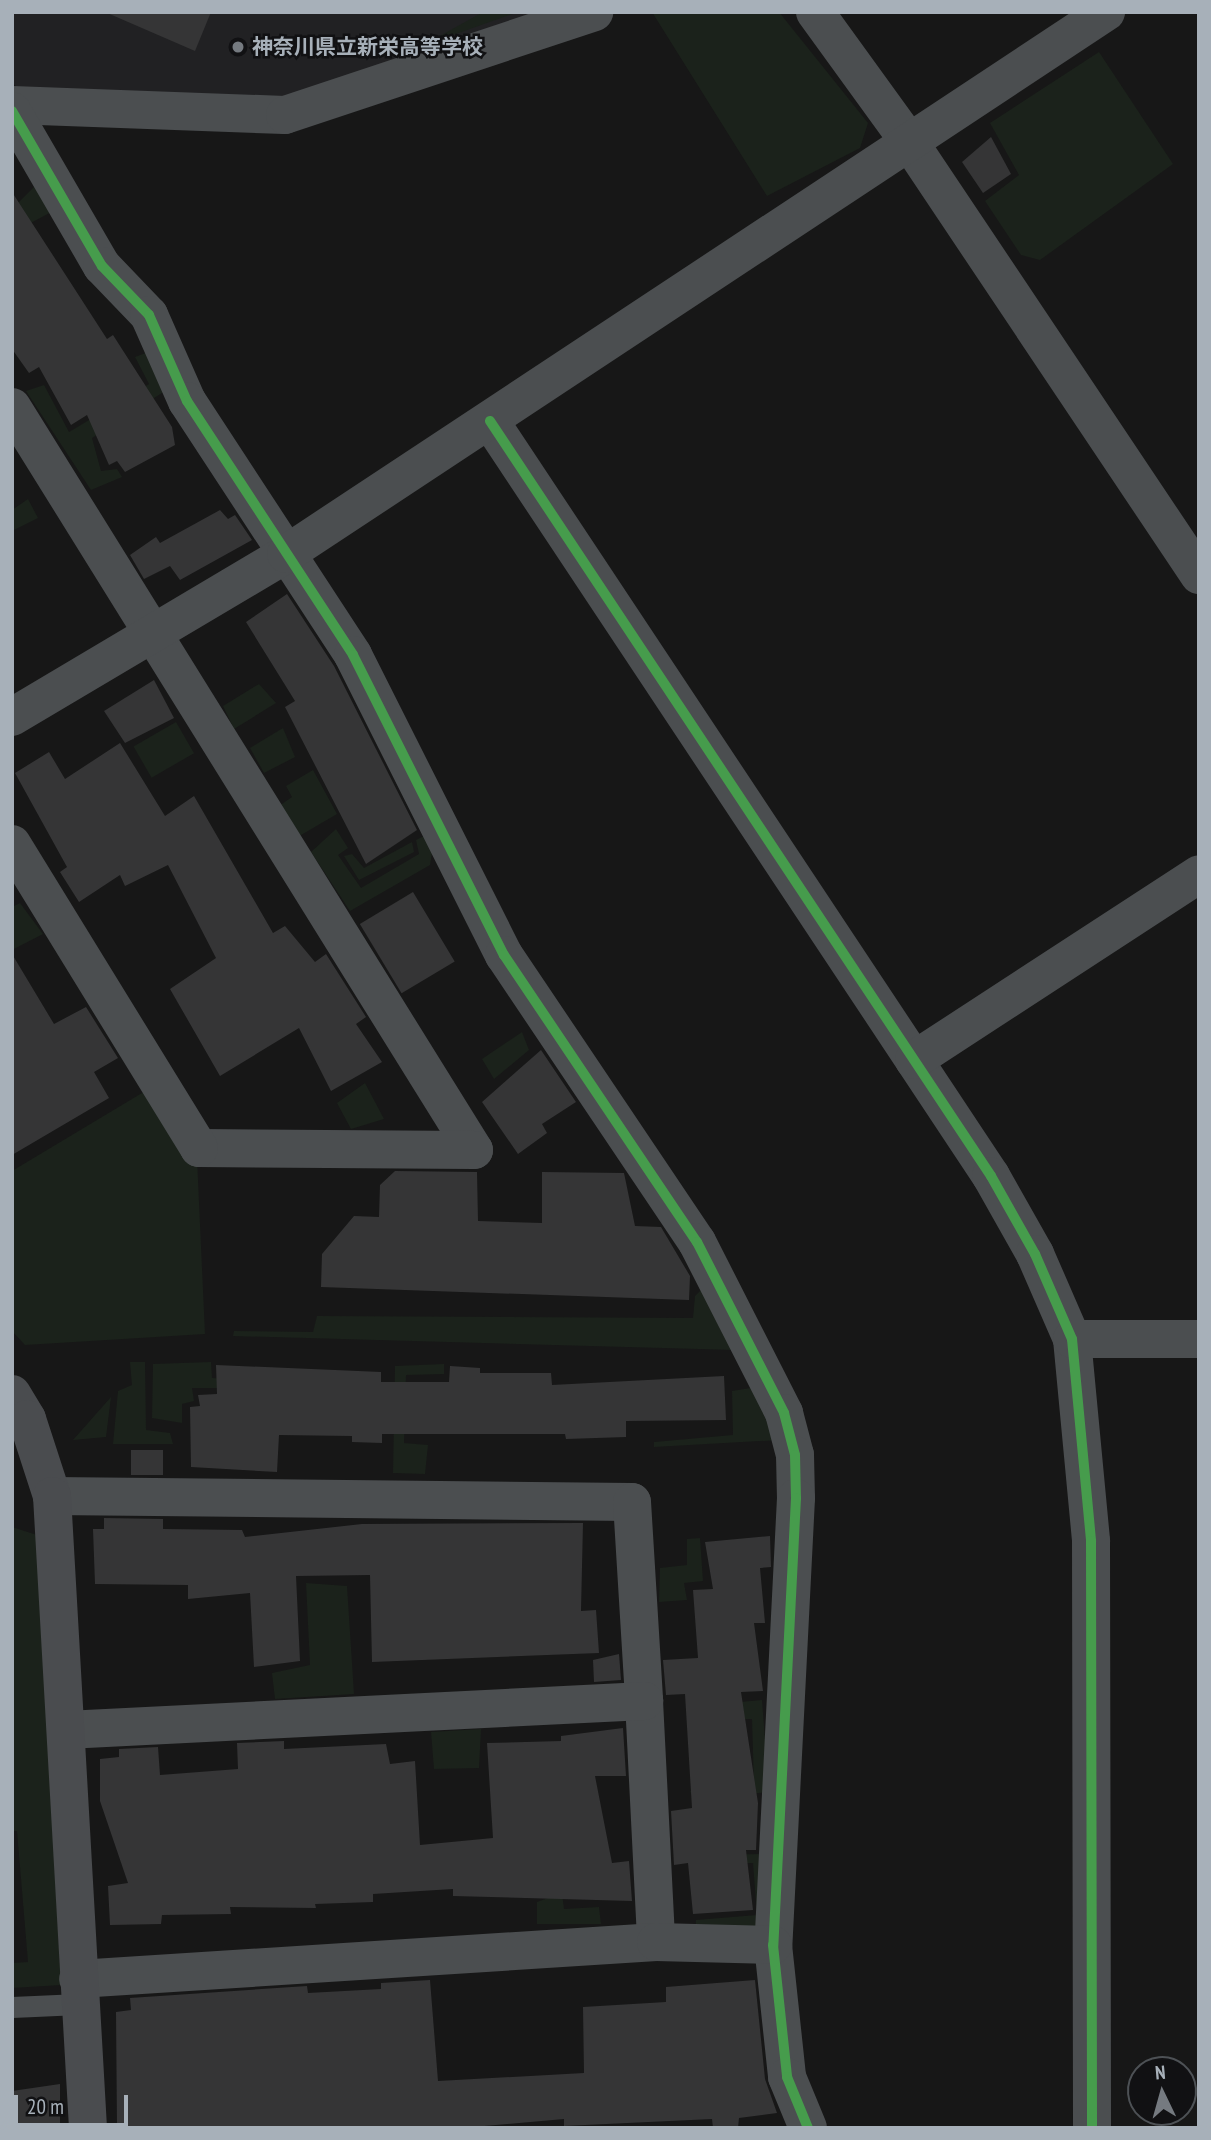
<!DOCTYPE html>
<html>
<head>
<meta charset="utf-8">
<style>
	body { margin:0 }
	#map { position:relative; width:1211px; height:2140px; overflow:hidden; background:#171717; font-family:"PT Sans Narrow","Noto Sans JP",sans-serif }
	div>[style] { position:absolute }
	.built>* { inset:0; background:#212123 }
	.green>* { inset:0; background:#1b221b; transform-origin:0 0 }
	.building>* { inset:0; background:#353536; transform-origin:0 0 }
	.lane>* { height:21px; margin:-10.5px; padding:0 10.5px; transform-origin:10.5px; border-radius:10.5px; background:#4b4e50 }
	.street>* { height:38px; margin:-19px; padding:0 19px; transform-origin:19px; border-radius:19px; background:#4b4e50 }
	.secondary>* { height:38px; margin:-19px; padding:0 19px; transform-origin:19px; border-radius:19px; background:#4a4c4f }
	.cycleway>* { height:10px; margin:-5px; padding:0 5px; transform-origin:5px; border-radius:5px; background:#469c4c }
	.dots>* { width:19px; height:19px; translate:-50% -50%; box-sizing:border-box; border:4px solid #111113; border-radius:50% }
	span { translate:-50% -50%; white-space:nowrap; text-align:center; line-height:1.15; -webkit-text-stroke:5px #111113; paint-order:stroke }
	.poi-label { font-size:21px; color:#a7b0b9; font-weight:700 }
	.left { translate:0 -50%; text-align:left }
	.frame { position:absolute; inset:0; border:14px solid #a7b0b9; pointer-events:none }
	.north { position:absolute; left:1127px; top:2056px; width:70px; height:70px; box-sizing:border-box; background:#111113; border:2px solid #4d5155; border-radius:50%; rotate:355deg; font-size:19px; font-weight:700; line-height:28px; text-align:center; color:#a7b0b9 }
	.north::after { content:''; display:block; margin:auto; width:24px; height:32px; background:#757a80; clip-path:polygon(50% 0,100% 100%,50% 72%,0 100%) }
	.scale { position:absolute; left:14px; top:2095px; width:114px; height:32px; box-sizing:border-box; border:4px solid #a7b0b9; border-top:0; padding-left:9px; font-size:21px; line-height:24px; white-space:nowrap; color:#a7b0b9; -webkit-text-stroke:5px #111113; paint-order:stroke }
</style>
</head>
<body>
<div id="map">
	<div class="built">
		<div style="clip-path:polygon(12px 12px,559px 12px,354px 102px,23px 92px,12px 83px)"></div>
	</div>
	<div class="green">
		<div style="clip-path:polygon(483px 12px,518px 12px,422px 46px)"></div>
		<div style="clip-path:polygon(652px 12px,779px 12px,868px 123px,860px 148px,767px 196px)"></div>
		<div style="clip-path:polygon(1099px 52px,1173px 164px,1040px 260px,1021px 255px,985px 201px,1019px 175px,990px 123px)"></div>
		<div style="clip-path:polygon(40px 181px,57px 209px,12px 233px,12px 209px)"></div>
		<div style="clip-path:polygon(151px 351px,168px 389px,92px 438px,101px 471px,117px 469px,122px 477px,91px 490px,26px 391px,44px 385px,69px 432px,149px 384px,135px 357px)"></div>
		<div style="clip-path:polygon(28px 499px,38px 518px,12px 531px,12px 510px)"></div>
		<div style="clip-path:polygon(259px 684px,276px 703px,234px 729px,223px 706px)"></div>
		<div style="left:176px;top:722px;width:36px;height:49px;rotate:60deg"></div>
		<div style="clip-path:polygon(283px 728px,295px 757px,264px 773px,250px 748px)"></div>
		<div style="clip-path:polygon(313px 770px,337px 814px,296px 838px,279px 806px,292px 797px,286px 786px)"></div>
		<div style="clip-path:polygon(336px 829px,348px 848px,338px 855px,361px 888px,419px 854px,416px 840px,424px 836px,433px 848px,430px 865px,350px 911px,311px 852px)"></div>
		<div style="clip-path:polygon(412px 842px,414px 852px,359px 880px,344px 856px,352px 854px,364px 868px)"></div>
		<div style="clip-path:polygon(20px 903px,43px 934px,12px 950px,12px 907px)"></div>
		<div style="clip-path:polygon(522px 1032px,529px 1050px,494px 1079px,482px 1059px)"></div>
		<div style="clip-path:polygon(365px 1083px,384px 1119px,351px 1129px,337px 1103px)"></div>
		<div style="clip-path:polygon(147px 1090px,197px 1158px,205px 1334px,25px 1345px,12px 1331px,12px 1171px)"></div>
		<div style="clip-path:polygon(705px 1286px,736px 1350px,233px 1336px,234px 1331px,313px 1332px,317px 1316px,693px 1318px,695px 1296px)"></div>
		<div style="clip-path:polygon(130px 1362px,145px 1362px,146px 1430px,170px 1433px,173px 1444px,113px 1444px,118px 1391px,132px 1385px)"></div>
		<div style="clip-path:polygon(211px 1362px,212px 1378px,233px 1379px,231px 1388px,192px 1388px,194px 1401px,182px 1404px,182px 1423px,152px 1418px,153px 1364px)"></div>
		<div style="clip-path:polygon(444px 1364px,444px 1374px,406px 1375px,404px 1443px,428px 1445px,425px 1474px,393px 1473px,395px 1366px)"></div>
		<div style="clip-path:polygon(757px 1387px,779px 1440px,654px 1447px,654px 1442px,733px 1435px,732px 1391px)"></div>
		<div style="clip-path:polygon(111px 1397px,106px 1437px,73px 1440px)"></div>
		<div style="clip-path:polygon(12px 1527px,37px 1535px,61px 1985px,12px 1988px,12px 1963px,28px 1962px,17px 1831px,12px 1831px)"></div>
		<div style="clip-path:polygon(700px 1538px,703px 1581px,684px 1583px,687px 1600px,659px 1602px,660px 1568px,687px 1565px,687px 1539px)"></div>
		<div style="clip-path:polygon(306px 1583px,347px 1586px,354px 1694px,275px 1699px,272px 1673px,310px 1665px)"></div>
		<div style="clip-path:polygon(762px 1700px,769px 1792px,693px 1799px,690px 1791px,754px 1785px,752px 1719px,699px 1720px,696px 1706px)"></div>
		<div style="clip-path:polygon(481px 1729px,479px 1768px,434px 1769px,431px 1732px)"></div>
		<div style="clip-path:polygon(763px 1854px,766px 1928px,695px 1931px,696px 1920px,757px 1915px,753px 1863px,700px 1864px,699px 1855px)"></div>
		<div style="clip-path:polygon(562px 1893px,564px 1909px,599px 1907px,601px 1924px,537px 1924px,537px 1902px)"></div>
	</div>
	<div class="building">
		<div style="clip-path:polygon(105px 12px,211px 12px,195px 51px)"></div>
		<div style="clip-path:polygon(991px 137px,1011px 174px,983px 193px,962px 162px)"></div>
		<div style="clip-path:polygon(12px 192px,107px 339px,113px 335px,172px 427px,175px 445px,125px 472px,117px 461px,109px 465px,87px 415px,71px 425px,39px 367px,29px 373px,12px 349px)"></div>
		<div style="clip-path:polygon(220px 510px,228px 519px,235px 515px,252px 540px,180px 580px,170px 566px,144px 579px,130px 555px,156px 537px,160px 543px)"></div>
		<div style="clip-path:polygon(287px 594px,334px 666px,417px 830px,366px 864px,285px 707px,295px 701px,246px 622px)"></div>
		<div style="clip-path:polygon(154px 680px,174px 718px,125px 743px,104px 711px)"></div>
		<div style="clip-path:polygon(120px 743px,165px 816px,194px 796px,273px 933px,285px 926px,315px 962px,326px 954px,366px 1017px,356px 1024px,382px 1062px,331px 1091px,299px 1028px,220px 1076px,170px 989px,216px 958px,168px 865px,125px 886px,120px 875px,79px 902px,60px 872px,67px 867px,15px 773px,49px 752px,65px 779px)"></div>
		<div style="left:413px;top:892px;width:81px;height:62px;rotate:59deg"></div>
		<div style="clip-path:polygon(12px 954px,54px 1024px,86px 1007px,118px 1058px,94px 1072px,109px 1098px,12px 1155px)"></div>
		<div style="clip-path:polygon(541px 1050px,576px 1102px,542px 1124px,547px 1133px,518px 1154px,482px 1102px)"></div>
		<div style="clip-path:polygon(395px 1171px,477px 1172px,478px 1221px,542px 1223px,542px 1172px,624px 1173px,635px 1226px,661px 1227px,690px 1276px,689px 1300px,321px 1287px,322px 1254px,354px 1216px,379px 1217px,380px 1185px)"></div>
		<div style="clip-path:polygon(216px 1365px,381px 1372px,381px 1382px,449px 1382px,450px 1366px,480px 1368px,480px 1373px,551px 1373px,552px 1385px,724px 1376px,726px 1420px,626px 1421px,626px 1437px,566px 1439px,565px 1434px,382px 1434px,382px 1443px,352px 1442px,352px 1436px,279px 1435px,277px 1472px,191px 1467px,190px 1407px,200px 1406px,198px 1395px,217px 1394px)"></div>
		<div style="left:163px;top:1450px;width:25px;height:32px;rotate:90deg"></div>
		<div style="clip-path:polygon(104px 1518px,163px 1519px,163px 1529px,242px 1530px,245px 1537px,362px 1524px,583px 1523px,581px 1611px,596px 1610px,599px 1653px,372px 1662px,370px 1575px,296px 1576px,300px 1661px,254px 1667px,250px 1593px,188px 1599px,188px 1585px,95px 1584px,93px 1529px,104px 1529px)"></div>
		<div style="clip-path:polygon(770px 1536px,771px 1567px,760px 1568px,765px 1623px,754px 1623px,763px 1691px,741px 1692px,758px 1803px,756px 1850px,746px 1850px,753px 1910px,693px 1914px,688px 1863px,674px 1865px,671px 1811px,692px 1808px,685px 1694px,666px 1695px,663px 1660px,698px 1658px,693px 1590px,713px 1589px,705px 1542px)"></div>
		<div style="clip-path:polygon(619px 1654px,621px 1680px,594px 1682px,593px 1660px)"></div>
		<div style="clip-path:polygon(623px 1728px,626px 1776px,595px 1776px,612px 1863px,629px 1861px,632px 1901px,453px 1896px,453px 1889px,373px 1894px,373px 1902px,315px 1904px,316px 1908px,230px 1907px,231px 1914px,162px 1915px,161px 1924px,110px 1925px,108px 1886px,128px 1883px,100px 1801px,100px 1759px,119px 1757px,119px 1749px,158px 1747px,160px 1775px,238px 1769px,237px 1743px,284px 1741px,284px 1749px,386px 1744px,390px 1764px,415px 1761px,420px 1845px,493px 1838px,487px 1743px,561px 1741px,561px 1736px)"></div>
		<div style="clip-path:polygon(430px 1980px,438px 2081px,584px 2073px,583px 2007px,666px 2002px,666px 1987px,755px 1980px,765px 2079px,777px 2113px,739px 2118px,738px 2128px,713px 2128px,712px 2119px,564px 2126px,564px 2119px,462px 2128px,117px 2128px,116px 2012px,131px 2010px,130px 1998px,307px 1986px,308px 1993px,381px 1989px,381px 1983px)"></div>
		<div style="clip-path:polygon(60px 2084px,60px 2123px,12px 2127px,12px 2091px)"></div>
	</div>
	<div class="lane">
		<div style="left:12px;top:2007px;width:67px;rotate:-2.6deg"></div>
	</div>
	<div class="street">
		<div style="left:815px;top:12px;width:162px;rotate:54.1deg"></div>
		<div style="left:910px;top:143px;width:520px;rotate:56.22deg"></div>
		<div style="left:12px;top:105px;width:273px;rotate:2.1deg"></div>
		<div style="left:285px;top:115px;width:326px;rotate:-18.4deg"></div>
		<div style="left:12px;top:111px;width:179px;rotate:59.9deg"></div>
		<div style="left:102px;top:266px;width:68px;rotate:46.2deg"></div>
		<div style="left:149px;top:315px;width:94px;rotate:66.2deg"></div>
		<div style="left:187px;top:401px;width:303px;rotate:56.8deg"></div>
		<div style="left:353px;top:655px;width:336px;rotate:63.3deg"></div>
		<div style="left:504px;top:955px;width:346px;rotate:56.1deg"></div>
		<div style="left:697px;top:1242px;width:192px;rotate:63deg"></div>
		<div style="left:784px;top:1413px;width:43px;rotate:75.3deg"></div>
		<div style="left:795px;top:1455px;width:43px;rotate:88.7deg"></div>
		<div style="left:796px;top:1498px;width:448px;rotate:92.9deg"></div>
		<div style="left:773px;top:1945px;width:133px;rotate:83.9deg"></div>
		<div style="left:787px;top:2077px;width:55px;rotate:67.6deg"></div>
		<div style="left:12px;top:407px;width:875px;rotate:58.13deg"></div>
		<div style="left:474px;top:1150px;width:275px;rotate:-179.6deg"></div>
		<div style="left:199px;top:1148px;width:357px;rotate:-121.6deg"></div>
		<div style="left:490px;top:421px;width:906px;rotate:56.43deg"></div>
		<div style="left:991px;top:1176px;width:90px;rotate:60.6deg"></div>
		<div style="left:1035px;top:1254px;width:93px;rotate:66.5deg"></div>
		<div style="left:1072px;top:1339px;width:203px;rotate:84.6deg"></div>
		<div style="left:1091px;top:1541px;width:587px;rotate:89.9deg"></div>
		<div style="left:12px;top:717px;width:319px;rotate:-30.7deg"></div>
		<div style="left:286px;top:554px;width:983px;rotate:-33.46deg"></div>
		<div style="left:914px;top:1060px;width:340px;rotate:-33.1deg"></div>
		<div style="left:1072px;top:1339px;width:127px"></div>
		<div style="left:52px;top:1496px;width:580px;rotate:0.59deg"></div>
		<div style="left:632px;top:1502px;width:199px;rotate:86.5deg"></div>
		<div style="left:644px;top:1701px;width:241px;rotate:87.1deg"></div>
		<div style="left:656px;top:1942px;width:579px;rotate:176.34deg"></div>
		<div style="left:66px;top:1730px;width:579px;rotate:-2.87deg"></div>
		<div style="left:656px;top:1942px;width:117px;rotate:1.5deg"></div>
	</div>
	<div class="secondary">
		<div style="left:12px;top:1394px;width:29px;rotate:59deg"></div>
		<div style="left:27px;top:1419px;width:81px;rotate:72deg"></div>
		<div style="left:52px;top:1496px;width:633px;rotate:86.74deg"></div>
	</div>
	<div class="cycleway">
		<div style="left:12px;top:111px;width:179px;rotate:59.9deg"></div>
		<div style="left:102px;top:266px;width:68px;rotate:46.2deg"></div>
		<div style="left:149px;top:315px;width:94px;rotate:66.2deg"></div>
		<div style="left:187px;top:401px;width:303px;rotate:56.8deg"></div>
		<div style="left:353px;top:655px;width:336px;rotate:63.3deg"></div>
		<div style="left:504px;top:955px;width:346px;rotate:56.1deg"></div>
		<div style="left:697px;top:1242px;width:192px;rotate:63deg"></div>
		<div style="left:784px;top:1413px;width:43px;rotate:75.3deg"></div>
		<div style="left:795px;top:1455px;width:43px;rotate:88.7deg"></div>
		<div style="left:796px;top:1498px;width:448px;rotate:92.9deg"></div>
		<div style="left:773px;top:1945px;width:133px;rotate:83.9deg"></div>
		<div style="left:787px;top:2077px;width:55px;rotate:67.6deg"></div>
		<div style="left:490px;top:421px;width:906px;rotate:56.43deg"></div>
		<div style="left:991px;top:1176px;width:90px;rotate:60.6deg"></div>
		<div style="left:1035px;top:1254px;width:93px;rotate:66.5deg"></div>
		<div style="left:1072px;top:1339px;width:203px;rotate:84.6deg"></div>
		<div style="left:1091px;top:1541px;width:587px;rotate:89.9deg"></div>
	</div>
	<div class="dots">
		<div style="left:238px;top:47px;background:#757a80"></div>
	</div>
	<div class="poi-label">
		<span class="left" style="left:252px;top:47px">神奈川県立新栄高等学校</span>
	</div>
	<div class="frame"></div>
	<div class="north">N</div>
	<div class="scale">20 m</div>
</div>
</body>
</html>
